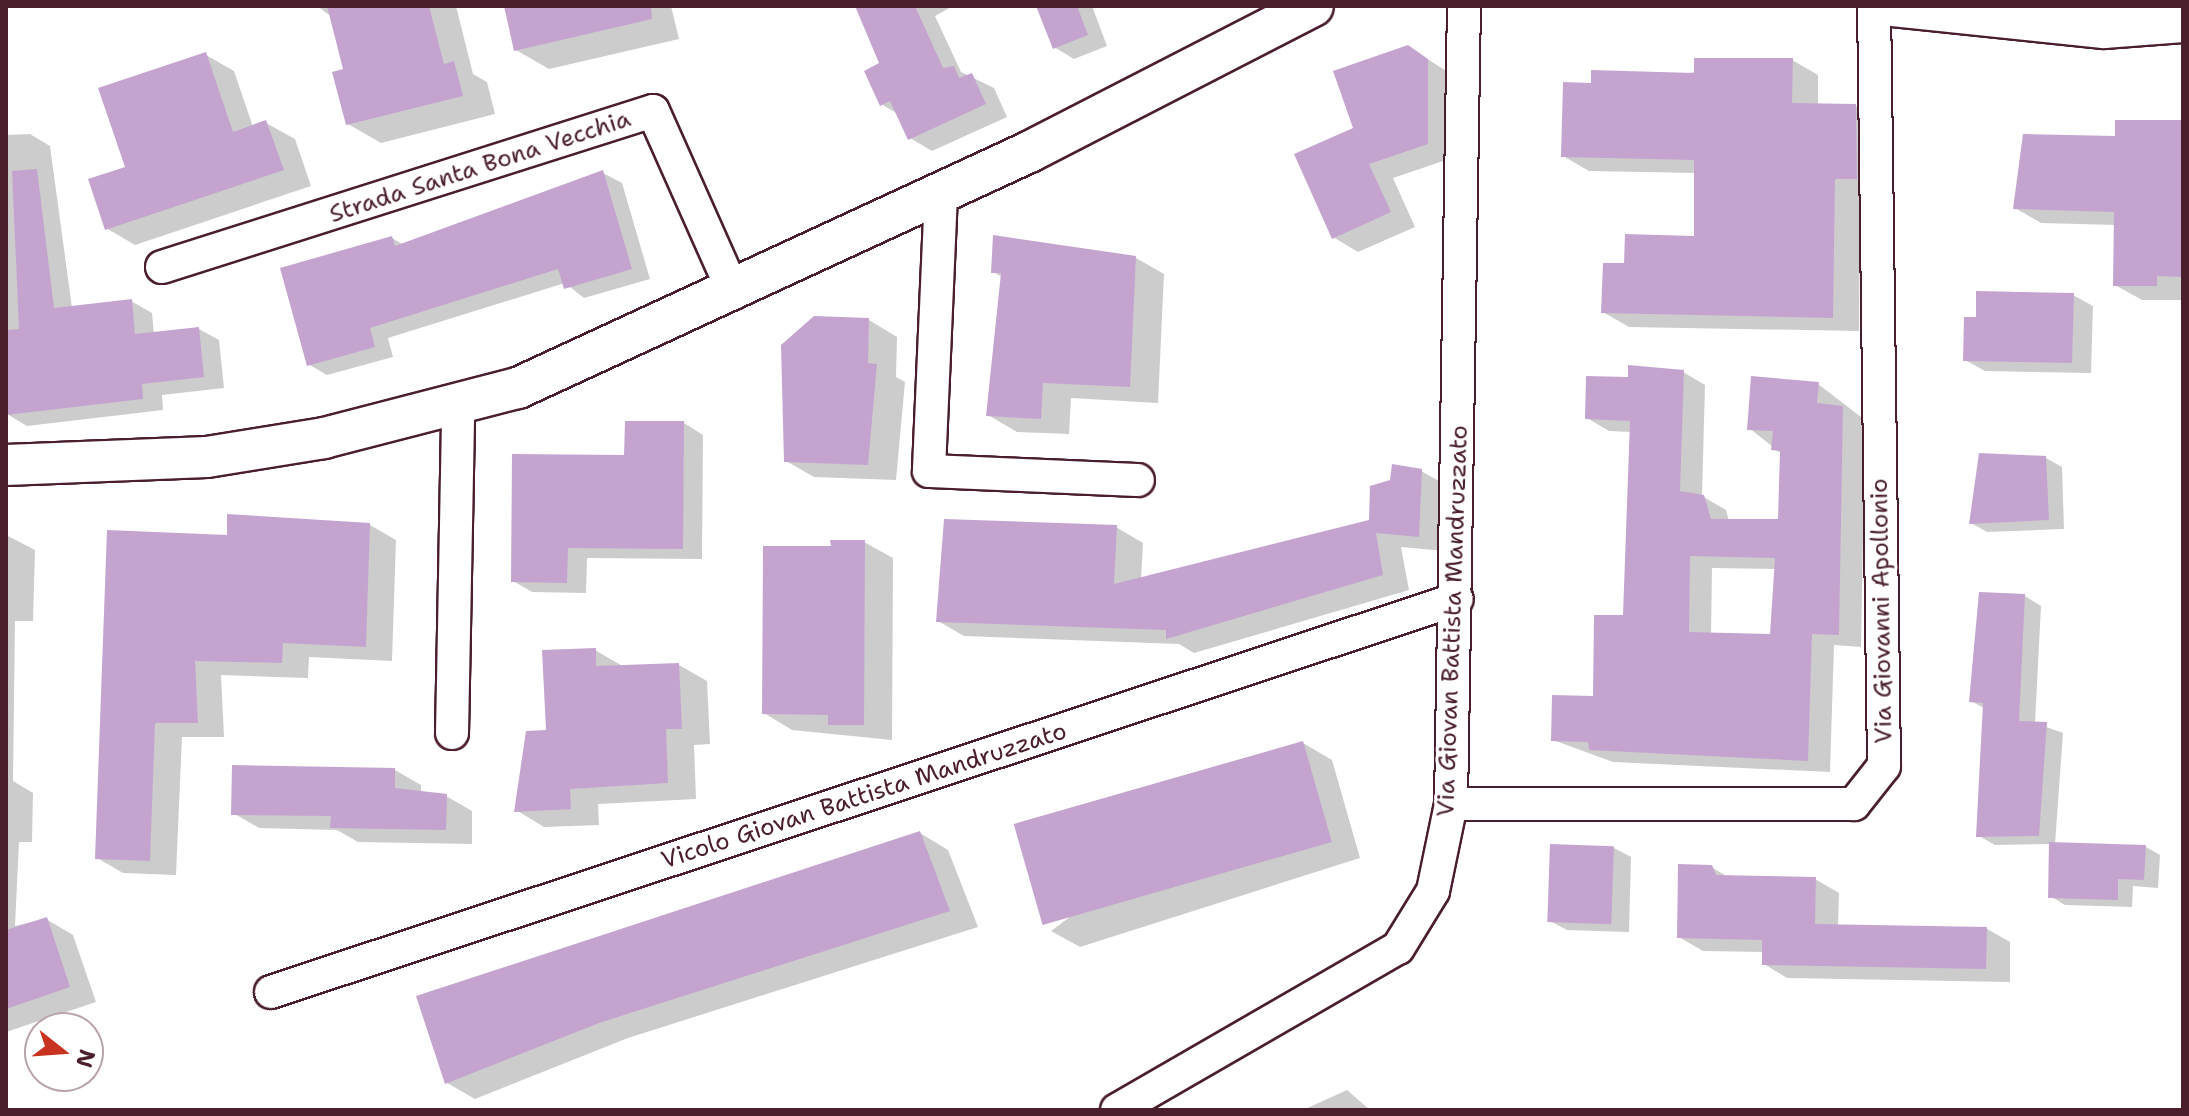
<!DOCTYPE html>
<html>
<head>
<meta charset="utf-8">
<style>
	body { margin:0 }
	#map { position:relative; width:2189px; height:1116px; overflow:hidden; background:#fff; font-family:"Shantell Sans",sans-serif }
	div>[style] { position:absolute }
	.shadow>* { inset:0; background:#0003 }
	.building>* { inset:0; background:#c4a4cf; transform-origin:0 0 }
	.roads { filter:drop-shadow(2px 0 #4a1f2b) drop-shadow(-2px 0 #4a1f2b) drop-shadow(0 2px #4a1f2b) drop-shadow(0 -2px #4a1f2b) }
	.minor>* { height:32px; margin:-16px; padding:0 16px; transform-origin:16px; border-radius:16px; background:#fff }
	.tertiary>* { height:40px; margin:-20px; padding:0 20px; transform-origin:20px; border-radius:20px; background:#fff }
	span { translate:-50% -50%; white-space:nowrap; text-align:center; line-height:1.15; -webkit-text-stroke:6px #fff; paint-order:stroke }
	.street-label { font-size:24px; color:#4a1f2b }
	.frame { position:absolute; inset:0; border:8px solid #4a1f2b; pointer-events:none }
	.north { position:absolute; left:24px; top:1012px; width:80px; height:80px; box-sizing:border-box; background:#fff; border:2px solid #b7a5aa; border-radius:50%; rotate:107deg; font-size:22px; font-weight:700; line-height:32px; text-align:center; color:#4a1f2b }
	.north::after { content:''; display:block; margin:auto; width:28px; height:36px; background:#c8321e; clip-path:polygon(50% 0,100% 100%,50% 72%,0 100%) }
</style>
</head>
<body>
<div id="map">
	<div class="shadow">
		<div style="clip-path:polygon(317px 6px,456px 6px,473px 74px,487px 82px,495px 114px,381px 143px,348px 124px,346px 71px,332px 17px)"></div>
		<div style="clip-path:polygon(506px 6px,671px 6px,679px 39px,549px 69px,516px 50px)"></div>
		<div style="clip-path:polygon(858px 6px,953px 6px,935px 16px,961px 72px,994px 88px,1007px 117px,932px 151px,910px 138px,898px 114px,881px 104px,882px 64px)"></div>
		<div style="clip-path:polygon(1039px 6px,1092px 6px,1107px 46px,1074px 59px,1054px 47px)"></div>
		<div style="clip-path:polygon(2077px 6px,2141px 6px,2144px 18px)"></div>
		<div style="clip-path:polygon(1408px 47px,1453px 75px,1452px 158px,1393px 178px,1415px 227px,1358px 252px,1333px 237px,1355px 129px)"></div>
		<div style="clip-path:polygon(206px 55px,234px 71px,253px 127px,266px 123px,295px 139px,311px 186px,135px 245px,106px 228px,127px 169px)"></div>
		<div style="clip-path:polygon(1792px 60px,1818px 75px,1818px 105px,1856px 106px,1881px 120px,1882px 193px,1860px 193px,1859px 331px,1629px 327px,1603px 312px,1626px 266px,1696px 238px,1696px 173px,1589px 171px,1563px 156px,1593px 85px)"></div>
		<div style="clip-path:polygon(2183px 122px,2183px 300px,2142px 300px,2115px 285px,2116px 225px,2041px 223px,2015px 208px,2117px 138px)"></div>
		<div style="clip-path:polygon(30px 134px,50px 146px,72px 308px,131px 301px,152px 313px,154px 334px,199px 329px,219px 340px,224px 388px,162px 395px,163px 410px,27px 426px,7px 414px,6px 135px)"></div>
		<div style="clip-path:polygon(603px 173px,622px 183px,650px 279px,584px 298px,565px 283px,388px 338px,393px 357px,327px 375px,308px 364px,392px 238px,404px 245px)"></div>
		<div style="clip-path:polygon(995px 237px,1136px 258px,1164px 274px,1158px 403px,1071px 398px,1069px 434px,1017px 432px,988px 415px,1002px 277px,993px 272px)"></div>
		<div style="clip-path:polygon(2073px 295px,2093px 306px,2091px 373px,1985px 371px,1965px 360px,1977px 319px)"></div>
		<div style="clip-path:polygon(869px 320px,897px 337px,896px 377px,905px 382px,896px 480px,814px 477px,786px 461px)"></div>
		<div style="clip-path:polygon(evenodd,1683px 372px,1705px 385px,1702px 496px,1726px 510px,1729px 521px,1780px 521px,1782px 454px,1749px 428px,1818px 384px,1865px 420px,1861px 647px,1834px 645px,1830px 772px,1613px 762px,1553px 740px,1595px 698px,1625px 617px,1631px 432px,1609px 431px,1587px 418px,1630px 379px,1683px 372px,1712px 568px,1776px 569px,1772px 636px,1711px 635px,1712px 568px)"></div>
		<div style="clip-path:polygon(684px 423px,703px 435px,702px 559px,587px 558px,586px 593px,532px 592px,513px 581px,626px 457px)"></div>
		<div style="clip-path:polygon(2046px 458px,2062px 467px,2064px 529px,1987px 532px,1971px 523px)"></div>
		<div style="clip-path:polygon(1421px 471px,1448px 486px,1445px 551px,1401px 547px,1409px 590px,1194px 653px,1179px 644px,964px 636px,938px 621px,1116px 527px,1143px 543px,1141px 579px,1371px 521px)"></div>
		<div style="clip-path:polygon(370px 525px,396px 540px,392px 661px,309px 657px,308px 678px,221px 675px,224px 737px,182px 737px,176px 875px,123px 873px,97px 858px,229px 537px)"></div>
		<div style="clip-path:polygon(6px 535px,35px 550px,33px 621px,15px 621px,13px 781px,33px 793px,32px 842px,19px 842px,15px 926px,46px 919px,73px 935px,96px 1002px,6px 1032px)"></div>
		<div style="clip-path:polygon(864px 542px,893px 558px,892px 740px,792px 730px,764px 713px,833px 548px)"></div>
		<div style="clip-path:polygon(2025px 596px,2041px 606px,2035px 723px,2063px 733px,2055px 844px,2146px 847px,2160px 855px,2158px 888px,2133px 886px,2132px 907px,2065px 905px,2050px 896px,2051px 844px,1995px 845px,1979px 836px,1984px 708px,1971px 701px)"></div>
		<div style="clip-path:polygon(595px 650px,624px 667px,679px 665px,707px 681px,710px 744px,694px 745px,696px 799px,598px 804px,599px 825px,544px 827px,516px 810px,548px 732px)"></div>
		<div style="clip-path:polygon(1303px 743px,1332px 760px,1360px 858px,1080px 947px,1051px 931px)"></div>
		<div style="clip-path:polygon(395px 770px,421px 785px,421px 793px,446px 796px,472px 811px,472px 844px,358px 842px,337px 830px,259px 828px,233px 813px)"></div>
		<div style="clip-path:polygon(920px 833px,948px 850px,978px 927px,628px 1038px,475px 1099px,447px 1083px)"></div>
		<div style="clip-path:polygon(1614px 848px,1631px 857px,1629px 932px,1567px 930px,1550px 921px)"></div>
		<div style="clip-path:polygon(1711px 867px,1728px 877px,1815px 879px,1839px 893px,1838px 926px,1987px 929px,2010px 942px,2010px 982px,1787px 978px,1764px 964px,1764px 952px,1703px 951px,1679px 937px)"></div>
		<div style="clip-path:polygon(1347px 1090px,1370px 1110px,1303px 1110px)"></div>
	</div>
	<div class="building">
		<div style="clip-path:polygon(327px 6px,429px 6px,444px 64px,454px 61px,463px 96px,346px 125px,332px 72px,343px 69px)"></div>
		<div style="clip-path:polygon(504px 6px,651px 6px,652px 19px,514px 51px)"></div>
		<div style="clip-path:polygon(855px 6px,915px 6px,943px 68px,954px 66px,959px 78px,972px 73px,986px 104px,908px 140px,890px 101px,880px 106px,864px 71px,879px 63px)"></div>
		<div style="clip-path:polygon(1036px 6px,1077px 6px,1088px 35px,1053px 49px)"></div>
		<div style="clip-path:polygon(1408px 45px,1428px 59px,1428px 144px,1369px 164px,1391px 212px,1332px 239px,1294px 154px,1353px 128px,1333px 71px)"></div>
		<div style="clip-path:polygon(206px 52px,233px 132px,266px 120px,284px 170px,105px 230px,88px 179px,125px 167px,98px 88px)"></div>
		<div style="clip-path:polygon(1694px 58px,1793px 58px,1792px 103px,1856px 104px,1857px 179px,1835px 179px,1833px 318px,1601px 313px,1603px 263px,1624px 263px,1625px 234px,1694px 236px,1694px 160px,1561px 157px,1563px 82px,1591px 83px,1591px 70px,1694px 73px)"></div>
		<div style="clip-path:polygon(2115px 120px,2183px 120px,2183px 277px,2157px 276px,2157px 286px,2113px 286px,2114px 212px,2013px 209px,2023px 134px,2115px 136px)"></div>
		<div style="clip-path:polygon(37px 169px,54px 308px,132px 299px,135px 334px,199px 327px,204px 377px,142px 384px,143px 399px,6px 415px,6px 330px,19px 329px,12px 171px)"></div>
		<div style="clip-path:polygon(603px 170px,632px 269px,564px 289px,558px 269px,370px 328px,375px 347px,307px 366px,280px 268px,392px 236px,395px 246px)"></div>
		<div style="clip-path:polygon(993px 235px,1136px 256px,1130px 387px,1043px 383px,1041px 419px,986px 416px,1001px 273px,991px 273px)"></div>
		<div style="clip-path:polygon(1976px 291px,2074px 293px,2072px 363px,1963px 361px,1964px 317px,1976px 317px)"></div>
		<div style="clip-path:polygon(814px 316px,869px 318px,868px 363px,877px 364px,868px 465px,784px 462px,781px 345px)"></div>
		<div style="clip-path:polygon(evenodd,1628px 365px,1684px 370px,1680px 491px,1704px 495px,1711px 519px,1778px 519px,1780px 451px,1771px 450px,1773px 431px,1747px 430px,1751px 376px,1819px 382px,1817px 403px,1843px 406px,1839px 635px,1812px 634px,1808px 761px,1589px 750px,1588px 742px,1551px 741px,1552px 695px,1593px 696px,1594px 615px,1623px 615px,1630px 421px,1585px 419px,1586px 376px,1628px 377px,1628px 365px,1690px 556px,1775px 558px,1770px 634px,1689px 632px,1690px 556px)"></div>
		<div style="clip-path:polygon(625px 421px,684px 421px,683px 549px,568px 548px,567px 583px,511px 582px,512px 454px,624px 455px)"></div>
		<div style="clip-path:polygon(1979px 453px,2046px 456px,2049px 520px,1969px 524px)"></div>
		<div style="clip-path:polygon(1392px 464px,1422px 469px,1419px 537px,1376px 533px,1383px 575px,1166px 639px,1166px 630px,936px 622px,944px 519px,1117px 525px,1114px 584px,1369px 520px,1370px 486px,1390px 480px)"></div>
		<div style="clip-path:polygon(227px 514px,370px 523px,366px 647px,283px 643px,282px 663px,195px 661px,198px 723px,155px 723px,150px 861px,95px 859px,107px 530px,227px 535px)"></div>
		<div style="clip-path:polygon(830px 540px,865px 540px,864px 725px,828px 725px,828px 715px,762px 714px,763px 546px,831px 546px)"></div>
		<div style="clip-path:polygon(1979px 592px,2025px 594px,2019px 721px,2047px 722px,2039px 836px,1976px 837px,1983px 703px,1969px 702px)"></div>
		<div style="clip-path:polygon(596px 648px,596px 666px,679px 663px,682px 729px,666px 729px,668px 783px,570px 789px,571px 809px,514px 812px,526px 731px,546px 730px,542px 650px)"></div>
		<div style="left:1303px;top:741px;width:105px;height:301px;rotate:74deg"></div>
		<div style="clip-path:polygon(232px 765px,395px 768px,395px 788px,447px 794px,446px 830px,330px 828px,331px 816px,231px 815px)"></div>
		<div style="clip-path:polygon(920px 831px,950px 911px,599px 1023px,445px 1084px,416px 996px)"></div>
		<div style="clip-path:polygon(2049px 842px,2146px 845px,2144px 880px,2118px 879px,2118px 900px,2048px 898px)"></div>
		<div style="left:1550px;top:844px;width:64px;height:78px;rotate:2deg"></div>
		<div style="clip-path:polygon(1678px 864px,1712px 865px,1716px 875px,1816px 877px,1815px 924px,1987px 927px,1986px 969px,1762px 965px,1762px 940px,1677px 938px)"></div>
		<div style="clip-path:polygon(47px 917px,70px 987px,6px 1009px,6px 930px)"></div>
	</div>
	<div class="roads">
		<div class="minor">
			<div style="left:941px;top:194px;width:277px;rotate:92.5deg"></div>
			<div style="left:929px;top:471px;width:209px;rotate:2.5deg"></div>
			<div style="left:162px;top:267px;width:515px;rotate:-17.63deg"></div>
			<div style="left:653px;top:111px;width:199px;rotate:66deg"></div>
			<div style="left:452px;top:733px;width:327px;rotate:-88.9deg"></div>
			<div style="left:1451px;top:804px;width:403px"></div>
			<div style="left:1854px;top:804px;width:48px;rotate:-51.7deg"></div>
			<div style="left:1884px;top:766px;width:760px;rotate:-90.75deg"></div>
			<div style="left:271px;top:992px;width:1249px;rotate:-18.33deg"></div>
			<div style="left:1117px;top:1110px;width:324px;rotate:-30deg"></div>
			<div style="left:1398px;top:948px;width:67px;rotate:-58.4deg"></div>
			<div style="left:1433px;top:891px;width:89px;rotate:-78.3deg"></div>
			<div style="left:1451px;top:804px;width:798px;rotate:-89.07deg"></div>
		</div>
		<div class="tertiary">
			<div style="left:1893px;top:6px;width:212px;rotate:6deg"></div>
			<div style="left:2104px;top:28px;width:79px;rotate:-4.3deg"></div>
			<div style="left:6px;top:465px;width:201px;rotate:-2.3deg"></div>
			<div style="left:207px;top:457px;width:119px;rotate:-9.2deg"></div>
			<div style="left:324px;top:438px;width:200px;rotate:-14.5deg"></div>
			<div style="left:518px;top:388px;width:563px;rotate:-24.79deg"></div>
			<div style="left:1029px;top:152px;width:319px;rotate:-27.2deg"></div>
		</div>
	</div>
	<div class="street-label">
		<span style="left:480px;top:167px;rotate:-18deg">Strada Santa Bona Vecchia</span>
		<span style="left:1882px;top:611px;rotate:-91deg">Via Giovanni Apollonio</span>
		<span style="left:1453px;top:621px;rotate:-88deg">Via Giovan Battista Mandruzzato</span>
		<span style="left:864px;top:796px;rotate:-18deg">Vicolo Giovan Battista Mandruzzato</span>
	</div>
	<div class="frame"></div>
	<div class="north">N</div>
</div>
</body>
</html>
